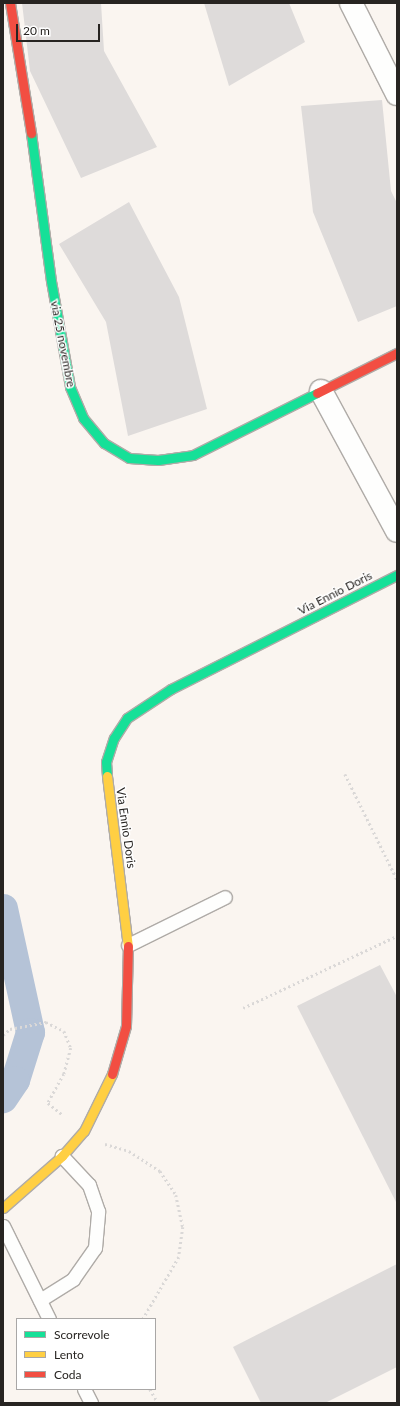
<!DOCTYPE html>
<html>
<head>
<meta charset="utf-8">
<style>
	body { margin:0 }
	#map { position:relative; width:400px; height:1406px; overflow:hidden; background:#faf5f0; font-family:Lato,sans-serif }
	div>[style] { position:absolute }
	.canal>* { height:29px; margin:-14.5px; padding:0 14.5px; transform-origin:14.5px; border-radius:14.5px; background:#b5c3d7 }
	.building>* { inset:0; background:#dedbda }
	.path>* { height:2.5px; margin-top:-1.25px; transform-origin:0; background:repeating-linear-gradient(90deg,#dad8d7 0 2px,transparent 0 5px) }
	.roads { filter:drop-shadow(1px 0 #afaba7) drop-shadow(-1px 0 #afaba7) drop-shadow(0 1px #afaba7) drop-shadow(0 -1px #afaba7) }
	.lane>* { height:13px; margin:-6.5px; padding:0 6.5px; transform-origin:6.5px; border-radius:6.5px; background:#fefefd }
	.street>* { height:22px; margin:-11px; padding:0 11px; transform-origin:11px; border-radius:11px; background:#fefefd }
	.fast>* { height:9px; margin:-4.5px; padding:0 4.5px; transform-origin:4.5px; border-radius:4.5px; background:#16e098 }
	.slow>* { height:9px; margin:-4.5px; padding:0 4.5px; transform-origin:4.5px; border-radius:4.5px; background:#ffcf43 }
	.jam>* { height:9px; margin:-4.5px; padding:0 4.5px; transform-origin:4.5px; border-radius:4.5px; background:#f24e42 }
	span { translate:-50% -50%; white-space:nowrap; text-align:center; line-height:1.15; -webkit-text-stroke:3px #fff; paint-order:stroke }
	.street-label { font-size:12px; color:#272421 }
	.frame { position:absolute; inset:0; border:4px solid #272421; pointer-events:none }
	.legend { position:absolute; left:16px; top:1318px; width:140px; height:72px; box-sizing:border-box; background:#fff; border:1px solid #a9a7a6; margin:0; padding:5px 7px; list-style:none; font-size:12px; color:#272421 }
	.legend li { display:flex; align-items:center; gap:8px; height:20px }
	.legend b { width:20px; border:1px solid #a9a7a6 }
	.scale { position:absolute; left:16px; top:24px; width:84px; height:18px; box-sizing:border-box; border:2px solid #272421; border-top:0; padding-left:5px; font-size:12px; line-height:14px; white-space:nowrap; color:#272421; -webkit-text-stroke:3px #fff; paint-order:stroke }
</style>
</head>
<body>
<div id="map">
	<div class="canal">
		<div style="left:3px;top:908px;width:127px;rotate:77.7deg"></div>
		<div style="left:30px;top:1032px;width:50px;rotate:107.4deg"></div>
		<div style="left:15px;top:1080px;width:22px;rotate:124deg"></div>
	</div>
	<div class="building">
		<div style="clip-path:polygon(22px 3px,101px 3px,104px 51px,157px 147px,81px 178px,30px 71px)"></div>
		<div style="clip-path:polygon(204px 3px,289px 3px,305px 42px,229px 86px)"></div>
		<div style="clip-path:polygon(382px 100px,391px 191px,397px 203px,397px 306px,358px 322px,313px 212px,301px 106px)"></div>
		<div style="clip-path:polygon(129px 202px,179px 297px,207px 409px,128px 436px,106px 322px,59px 244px)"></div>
		<div style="clip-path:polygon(380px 965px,397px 997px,397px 1204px,297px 1006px)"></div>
		<div style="clip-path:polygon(397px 1264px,397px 1367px,325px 1403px,261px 1403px,233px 1347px)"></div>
	</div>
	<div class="path">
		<div style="left:345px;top:774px;width:117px;rotate:63.7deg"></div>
		<div style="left:243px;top:1008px;width:170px;rotate:-25.1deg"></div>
		<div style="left:3px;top:1035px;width:9px;rotate:-41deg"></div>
		<div style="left:10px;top:1029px;width:37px;rotate:-11deg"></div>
		<div style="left:46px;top:1022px;width:20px;rotate:27deg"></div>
		<div style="left:64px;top:1031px;width:18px;rotate:68deg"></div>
		<div style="left:71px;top:1048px;width:27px;rotate:105deg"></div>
		<div style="left:64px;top:1074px;width:33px;rotate:119deg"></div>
		<div style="left:48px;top:1103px;width:19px;rotate:39deg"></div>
		<div style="left:105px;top:1144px;width:25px;rotate:16deg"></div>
		<div style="left:129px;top:1151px;width:37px;rotate:33deg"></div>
		<div style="left:160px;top:1171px;width:29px;rotate:56deg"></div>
		<div style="left:176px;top:1195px;width:33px;rotate:78deg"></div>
		<div style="left:183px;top:1227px;width:30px;rotate:98deg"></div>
		<div style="left:179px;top:1257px;width:72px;rotate:120.1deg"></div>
		<div style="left:150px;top:1389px;width:16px;rotate:60deg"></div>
	</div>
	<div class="roads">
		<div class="lane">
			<div style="left:128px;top:945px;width:108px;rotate:-26.3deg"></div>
			<div style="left:3px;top:1226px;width:104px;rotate:63.7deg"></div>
			<div style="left:40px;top:1300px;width:39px;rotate:-32deg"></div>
			<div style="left:73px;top:1279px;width:38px;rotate:-55deg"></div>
			<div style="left:95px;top:1248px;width:37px;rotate:-85deg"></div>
			<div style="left:98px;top:1211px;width:28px;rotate:-109deg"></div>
			<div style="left:89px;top:1185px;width:40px;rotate:-133deg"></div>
			<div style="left:84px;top:1389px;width:16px;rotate:63deg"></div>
		</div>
		<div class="street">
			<div style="left:351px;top:3px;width:102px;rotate:63.2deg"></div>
			<div style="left:321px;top:391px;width:159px;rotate:61.5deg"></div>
		</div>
		<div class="fast">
			<div style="left:31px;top:133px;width:149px;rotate:82.3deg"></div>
			<div style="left:51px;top:281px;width:108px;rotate:79.8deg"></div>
			<div style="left:70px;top:387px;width:34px;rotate:67deg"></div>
			<div style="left:83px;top:418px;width:33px;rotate:50deg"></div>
			<div style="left:104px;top:443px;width:29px;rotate:31deg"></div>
			<div style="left:129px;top:458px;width:29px;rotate:4deg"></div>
			<div style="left:158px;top:460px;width:35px;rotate:-8deg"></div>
			<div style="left:193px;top:455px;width:139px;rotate:-26.6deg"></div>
			<div style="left:107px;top:776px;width:14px;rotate:-94deg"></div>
			<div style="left:106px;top:762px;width:25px;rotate:-72deg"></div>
			<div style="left:114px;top:738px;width:24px;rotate:-57deg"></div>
			<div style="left:127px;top:718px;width:53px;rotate:-33.4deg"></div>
			<div style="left:171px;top:689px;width:253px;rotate:-26.8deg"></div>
		</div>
		<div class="slow">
			<div style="left:107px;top:776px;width:171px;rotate:83deg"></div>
			<div style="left:3px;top:1208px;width:79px;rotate:-41.4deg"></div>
			<div style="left:62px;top:1156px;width:33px;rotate:-49deg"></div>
			<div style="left:84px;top:1131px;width:64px;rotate:-63.8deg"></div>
		</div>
		<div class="jam">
			<div style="left:10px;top:3px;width:132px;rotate:80.8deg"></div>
			<div style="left:317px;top:393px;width:89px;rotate:-26.6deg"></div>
			<div style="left:112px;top:1074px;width:50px;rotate:-73.7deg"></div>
			<div style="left:126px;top:1026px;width:80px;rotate:-88.6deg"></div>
		</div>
	</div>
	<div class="street-label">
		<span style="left:63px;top:344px;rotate:79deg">via 25 novembre</span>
		<span style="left:335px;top:593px;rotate:-27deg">Via Ennio Doris</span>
		<span style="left:126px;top:828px;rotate:82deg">Via Ennio Doris</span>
	</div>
	<div class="frame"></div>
	<ul class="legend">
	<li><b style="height:5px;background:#16e098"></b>Scorrevole</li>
	<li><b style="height:5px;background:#ffcf43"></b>Lento</li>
	<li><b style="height:5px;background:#f24e42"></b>Coda</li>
	</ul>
	<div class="scale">20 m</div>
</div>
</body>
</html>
